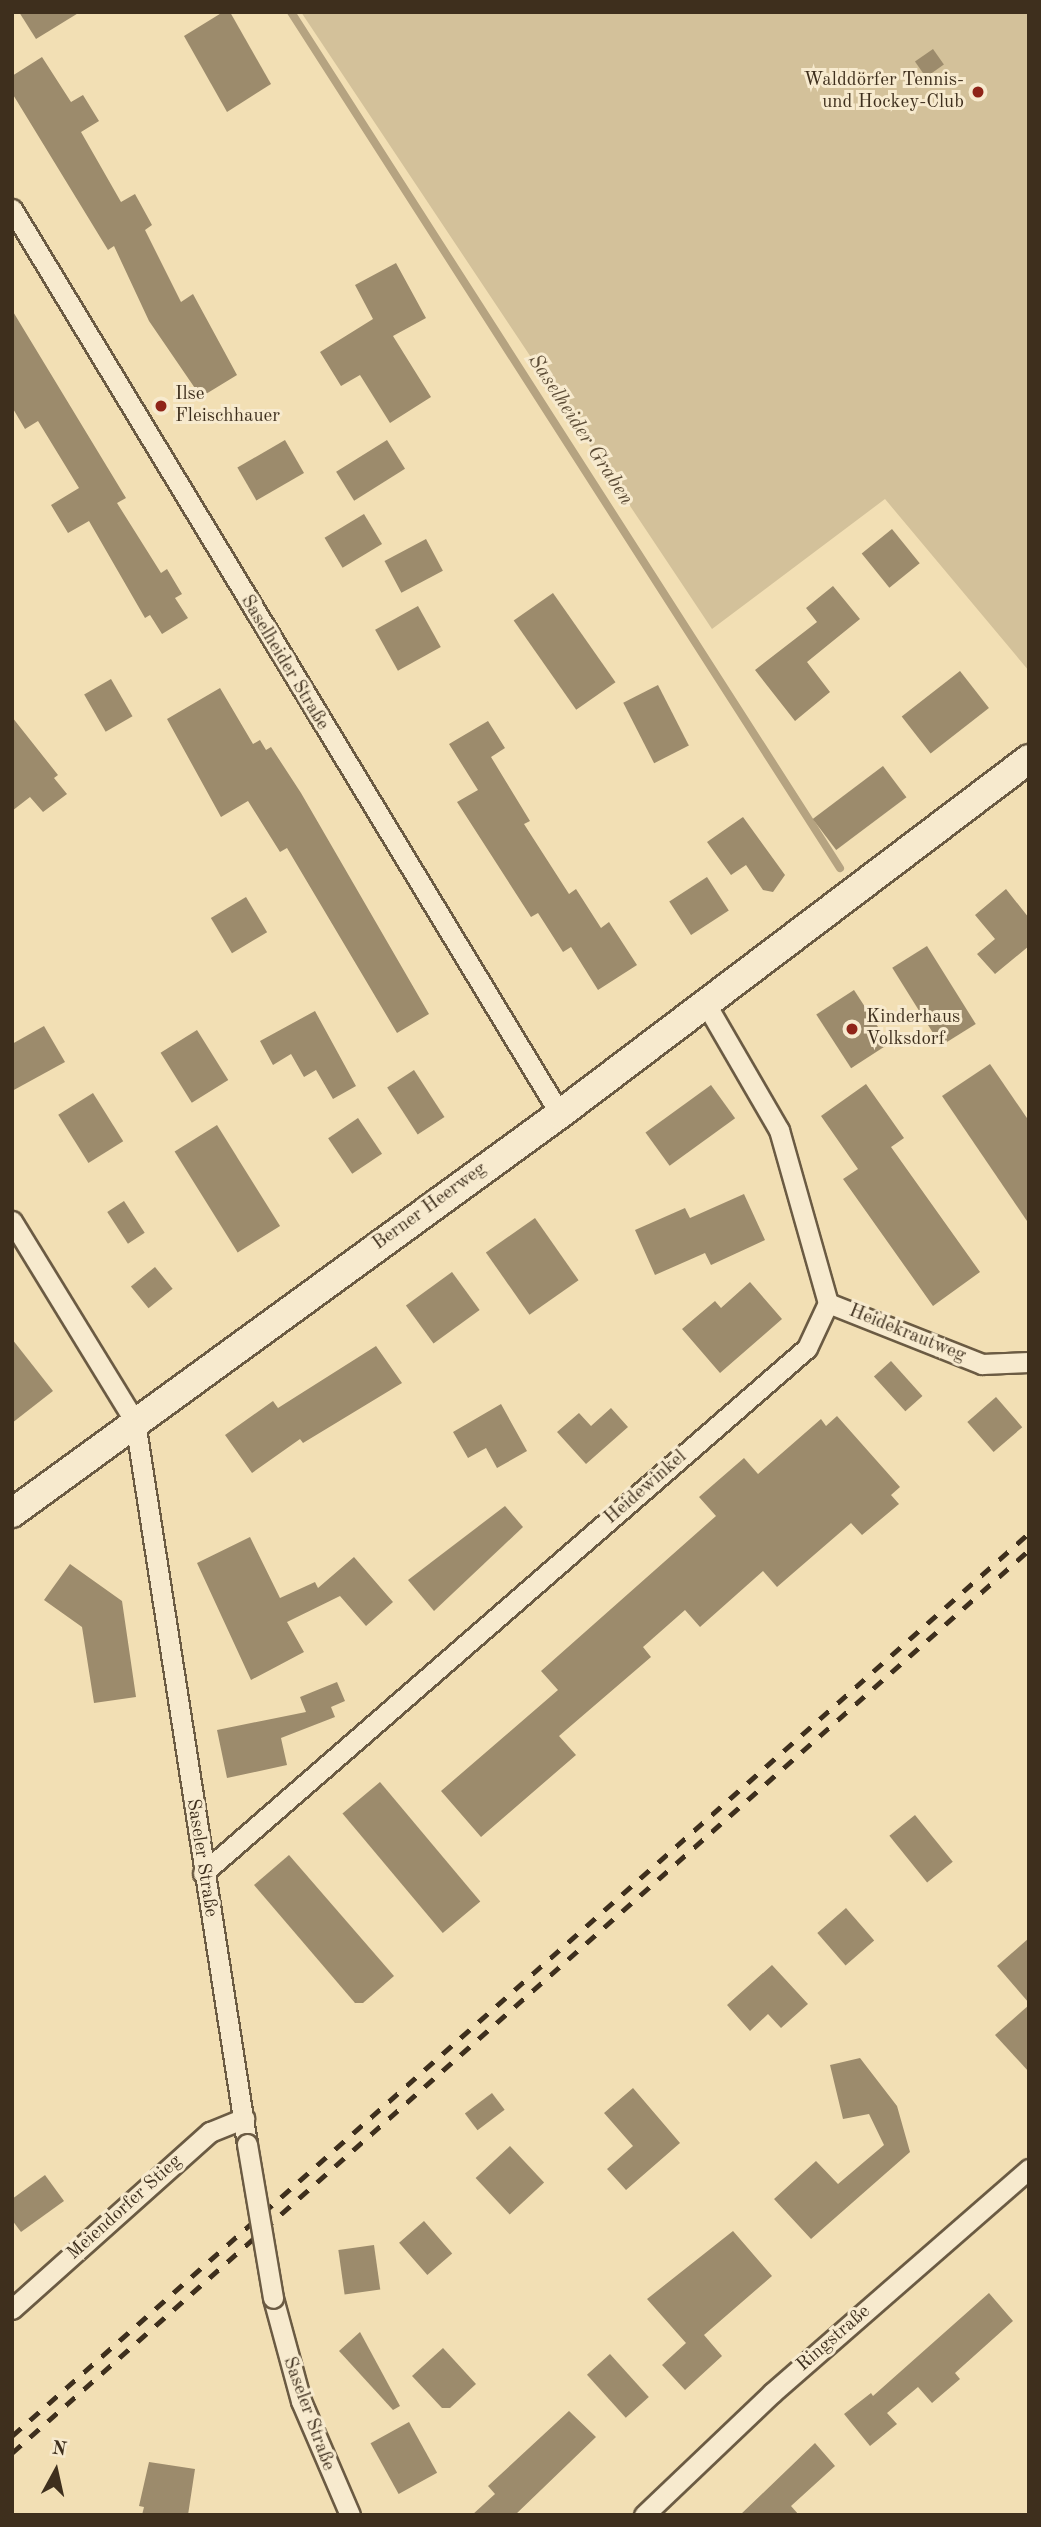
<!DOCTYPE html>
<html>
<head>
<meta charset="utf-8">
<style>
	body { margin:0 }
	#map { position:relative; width:1041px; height:2527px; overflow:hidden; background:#f2dfb4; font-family:"Old Standard TT",serif }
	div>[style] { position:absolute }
	.green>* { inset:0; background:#d3c19a }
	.stream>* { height:8px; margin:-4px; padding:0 4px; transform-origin:4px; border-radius:4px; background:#b5a381 }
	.building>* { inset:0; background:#9c8b6c; transform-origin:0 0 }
	.roads { filter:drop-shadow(2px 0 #6b5b43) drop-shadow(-2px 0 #6b5b43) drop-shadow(0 2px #6b5b43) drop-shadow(0 -2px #6b5b43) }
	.street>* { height:19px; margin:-9.5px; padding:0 9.5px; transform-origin:9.5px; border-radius:9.5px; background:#f7eace }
	.secondary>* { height:28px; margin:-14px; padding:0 14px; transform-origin:14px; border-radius:14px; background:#f7eace }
	.rail>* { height:5px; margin-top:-2.5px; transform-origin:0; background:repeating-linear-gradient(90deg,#3e2f1d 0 12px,transparent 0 24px) }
	.bridges { filter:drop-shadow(2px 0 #6b5b43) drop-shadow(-2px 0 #6b5b43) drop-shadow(0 2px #6b5b43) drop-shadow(0 -2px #6b5b43) }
	.street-bridge>* { height:19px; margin:-9.5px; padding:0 9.5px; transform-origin:9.5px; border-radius:9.5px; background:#f7eace }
	.dots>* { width:19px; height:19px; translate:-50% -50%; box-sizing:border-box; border:4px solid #f7eace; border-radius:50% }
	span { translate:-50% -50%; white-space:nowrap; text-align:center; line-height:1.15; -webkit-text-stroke:6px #f7eace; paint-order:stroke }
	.poi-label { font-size:19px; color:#3e2f1d }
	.right { translate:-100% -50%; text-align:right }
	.left { translate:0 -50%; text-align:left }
	.street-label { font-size:19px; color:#3e2f1d }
	.water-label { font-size:21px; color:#5c4c36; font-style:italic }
	.frame { position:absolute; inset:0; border:14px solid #3e2f1d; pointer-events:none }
	.north { position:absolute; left:21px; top:2436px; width:70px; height:70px; -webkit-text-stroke:5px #f7eace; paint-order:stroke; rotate:8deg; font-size:19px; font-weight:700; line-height:28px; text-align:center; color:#3e2f1d }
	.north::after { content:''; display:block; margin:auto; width:24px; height:32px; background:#3e2f1d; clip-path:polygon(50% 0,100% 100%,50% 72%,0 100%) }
</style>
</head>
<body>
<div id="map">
	<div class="green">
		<div style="clip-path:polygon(301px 12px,1029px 12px,1029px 671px,885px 499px,712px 629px)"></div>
	</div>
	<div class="stream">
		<div style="left:291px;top:12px;width:1017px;rotate:57.33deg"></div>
	</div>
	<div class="building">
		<div style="clip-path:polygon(19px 12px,80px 12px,36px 39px)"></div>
		<div style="clip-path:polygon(223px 12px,230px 12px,271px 84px,227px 112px,184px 36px)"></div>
		<div style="left:933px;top:49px;width:19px;height:22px;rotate:55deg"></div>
		<div style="clip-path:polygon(42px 57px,71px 102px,83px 95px,99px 121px,81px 132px,121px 202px,135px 194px,152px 225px,145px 230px,181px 302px,193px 294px,237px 375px,201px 397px,149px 321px,114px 246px,108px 250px,12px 93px,12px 76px)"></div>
		<div style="clip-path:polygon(396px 263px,426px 318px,393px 336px,431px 397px,390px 423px,360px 375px,341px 386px,320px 352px,373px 319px,355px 285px)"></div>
		<div style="clip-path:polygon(12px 310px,126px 498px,117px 503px,161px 573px,167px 569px,182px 594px,175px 598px,188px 618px,162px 634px,150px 615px,145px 618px,89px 521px,68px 533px,51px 505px,79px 488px,38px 421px,25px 429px,12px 407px)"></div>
		<div style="left:285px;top:440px;width:38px;height:55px;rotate:60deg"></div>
		<div style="left:387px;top:440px;width:34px;height:60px;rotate:58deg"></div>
		<div style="left:364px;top:514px;width:35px;height:46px;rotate:59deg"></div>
		<div style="left:892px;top:529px;width:44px;height:39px;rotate:51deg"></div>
		<div style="left:426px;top:539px;width:36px;height:47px;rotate:62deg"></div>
		<div style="clip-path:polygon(833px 586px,860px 619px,807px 662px,830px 692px,795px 721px,755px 670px,817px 622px,806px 608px)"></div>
		<div style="left:553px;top:593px;width:109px;height:48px;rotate:55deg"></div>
		<div style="left:418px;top:606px;width:47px;height:49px;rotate:61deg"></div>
		<div style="left:960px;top:671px;width:47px;height:74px;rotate:52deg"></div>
		<div style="left:111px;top:679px;width:43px;height:31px;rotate:60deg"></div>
		<div style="left:658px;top:685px;width:68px;height:39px;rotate:63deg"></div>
		<div style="clip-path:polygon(220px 688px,253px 744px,260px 740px,266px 750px,271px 747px,301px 793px,429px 1014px,397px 1033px,287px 848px,280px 852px,248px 801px,221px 817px,167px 719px)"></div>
		<div style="clip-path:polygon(12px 717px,58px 775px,54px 778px,67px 794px,43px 812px,30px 797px,12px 811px)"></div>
		<div style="clip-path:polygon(488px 721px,505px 748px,491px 757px,530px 821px,524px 824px,569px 894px,576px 889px,601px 928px,609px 922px,637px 965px,598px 990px,571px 947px,563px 952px,538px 913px,531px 917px,457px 802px,478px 790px,449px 744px)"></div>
		<div style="left:883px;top:766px;width:39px;height:88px;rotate:53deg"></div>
		<div style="clip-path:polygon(743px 817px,785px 875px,773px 892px,763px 890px,746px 865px,731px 875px,707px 842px)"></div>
		<div style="left:707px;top:877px;width:40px;height:45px;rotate:57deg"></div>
		<div style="clip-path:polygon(1006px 889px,1029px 918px,1029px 946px,995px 974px,977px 954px,995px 939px,975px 915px)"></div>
		<div style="left:246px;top:897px;width:41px;height:41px;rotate:59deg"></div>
		<div style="left:927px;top:946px;width:92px;height:41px;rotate:58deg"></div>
		<div style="left:854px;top:990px;width:64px;height:45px;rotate:57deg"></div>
		<div style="clip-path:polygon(315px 1011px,356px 1086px,333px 1099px,316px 1070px,304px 1077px,291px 1054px,273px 1065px,260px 1041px)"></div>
		<div style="clip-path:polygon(44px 1026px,65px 1062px,12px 1091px,12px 1044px)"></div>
		<div style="left:197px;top:1030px;width:59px;height:43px;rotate:58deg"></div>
		<div style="clip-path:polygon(990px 1064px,1029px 1121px,1029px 1224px,942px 1096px)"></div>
		<div style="left:414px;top:1070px;width:56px;height:32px;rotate:57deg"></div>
		<div style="clip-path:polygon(866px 1084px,904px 1138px,891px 1147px,980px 1272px,933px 1306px,843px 1179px,858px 1169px,821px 1116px)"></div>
		<div style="left:711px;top:1085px;width:41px;height:81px;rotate:54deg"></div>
		<div style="left:93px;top:1093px;width:57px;height:41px;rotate:58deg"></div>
		<div style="left:358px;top:1118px;width:43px;height:36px;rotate:56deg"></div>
		<div style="left:217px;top:1125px;width:119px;height:50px;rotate:58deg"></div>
		<div style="clip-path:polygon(744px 1194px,765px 1240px,711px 1265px,705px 1253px,655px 1275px,635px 1230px,685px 1208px,690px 1218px)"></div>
		<div style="left:124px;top:1201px;width:38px;height:20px;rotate:57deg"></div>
		<div style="left:535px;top:1218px;width:76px;height:60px;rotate:55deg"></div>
		<div style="left:155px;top:1267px;width:28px;height:31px;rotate:51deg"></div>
		<div style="left:452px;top:1272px;width:47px;height:57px;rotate:54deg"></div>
		<div style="clip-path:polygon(750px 1282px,782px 1319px,720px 1373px,682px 1329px,715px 1301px,721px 1308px)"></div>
		<div style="clip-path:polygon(12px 1339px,53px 1391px,12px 1423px)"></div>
		<div style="clip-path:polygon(376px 1346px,402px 1383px,303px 1443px,300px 1439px,252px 1473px,225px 1435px,273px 1401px,278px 1408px)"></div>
		<div style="left:891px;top:1361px;width:47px;height:23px;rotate:48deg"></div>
		<div style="left:996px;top:1397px;width:40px;height:38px;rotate:49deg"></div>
		<div style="clip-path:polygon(501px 1404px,527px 1451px,497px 1468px,486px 1448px,468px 1458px,453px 1432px)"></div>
		<div style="clip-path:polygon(611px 1408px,628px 1427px,586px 1464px,557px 1432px,579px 1413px,591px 1426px)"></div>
		<div style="clip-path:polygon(837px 1416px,900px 1487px,891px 1495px,899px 1504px,862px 1535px,851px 1523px,777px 1587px,763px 1571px,700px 1627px,685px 1610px,643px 1647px,651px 1657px,559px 1736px,576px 1755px,481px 1837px,441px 1791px,558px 1690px,541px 1671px,716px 1516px,699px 1497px,744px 1458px,758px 1474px,821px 1419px,826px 1426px)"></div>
		<div style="clip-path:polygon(505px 1506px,523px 1527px,434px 1611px,408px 1580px)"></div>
		<div style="clip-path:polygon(250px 1537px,280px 1598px,315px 1582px,318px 1588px,354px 1557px,393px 1602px,366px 1626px,340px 1596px,287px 1622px,304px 1652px,251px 1680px,197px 1563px)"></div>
		<div style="clip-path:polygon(70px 1564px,122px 1601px,136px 1697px,94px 1703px,82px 1627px,44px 1600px)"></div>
		<div style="clip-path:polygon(337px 1682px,345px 1701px,331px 1707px,335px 1717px,281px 1738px,287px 1765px,227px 1778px,217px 1730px,306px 1712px,300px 1697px)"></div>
		<div style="left:380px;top:1782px;width:156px;height:49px;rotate:50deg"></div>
		<div style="left:915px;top:1815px;width:60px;height:33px;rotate:51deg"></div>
		<div style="clip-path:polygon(289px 1855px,394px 1976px,363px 2003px,355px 2003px,254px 1885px)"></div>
		<div style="left:846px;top:1908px;width:43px;height:38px;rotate:49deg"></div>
		<div style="clip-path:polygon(1029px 1938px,1029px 2003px,997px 1966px)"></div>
		<div style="clip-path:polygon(772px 1965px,808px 2004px,781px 2028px,768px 2014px,750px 2031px,727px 2005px)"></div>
		<div style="clip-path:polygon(1029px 2005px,1029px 2072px,995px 2035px)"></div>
		<div style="clip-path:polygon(860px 2058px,897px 2106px,910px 2152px,811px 2239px,774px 2199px,816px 2161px,838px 2184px,884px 2145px,869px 2114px,843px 2119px,830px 2065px)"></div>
		<div style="clip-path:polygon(633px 2088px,680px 2143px,626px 2190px,607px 2169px,633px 2146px,604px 2113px)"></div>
		<div style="left:492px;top:2093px;width:21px;height:34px;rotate:53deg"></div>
		<div style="left:510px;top:2146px;width:50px;height:47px;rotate:47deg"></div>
		<div style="clip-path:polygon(45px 2175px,64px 2201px,21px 2232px,12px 2220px,12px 2199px)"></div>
		<div style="left:424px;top:2221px;width:43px;height:33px;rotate:49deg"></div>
		<div style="clip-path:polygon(733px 2231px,772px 2276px,704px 2335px,722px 2356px,685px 2390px,662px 2365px,686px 2343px,647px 2299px)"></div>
		<div style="left:374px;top:2245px;width:45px;height:36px;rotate:82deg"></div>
		<div style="clip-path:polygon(989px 2293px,1013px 2321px,955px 2373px,960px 2379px,932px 2403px,918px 2387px,887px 2413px,897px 2424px,870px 2446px,844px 2414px,871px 2393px,873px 2396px)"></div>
		<div style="clip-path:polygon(360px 2332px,400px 2406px,393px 2410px,339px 2351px)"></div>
		<div style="clip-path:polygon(443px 2348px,476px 2384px,450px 2408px,442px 2408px,412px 2376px)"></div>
		<div style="left:610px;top:2354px;width:58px;height:31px;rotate:48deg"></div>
		<div style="clip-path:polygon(569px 2411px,596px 2437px,515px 2515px,472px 2515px,495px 2494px,488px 2486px)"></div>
		<div style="left:409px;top:2422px;width:58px;height:44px;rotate:61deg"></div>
		<div style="clip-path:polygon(815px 2443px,835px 2466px,791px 2506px,799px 2515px,740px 2515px)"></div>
		<div style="clip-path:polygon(149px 2462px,195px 2469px,188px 2515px,142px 2515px,144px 2507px,139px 2506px)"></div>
	</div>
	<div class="roads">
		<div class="street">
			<div style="left:12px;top:209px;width:1058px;rotate:58.8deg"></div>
			<div style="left:12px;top:1221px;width:236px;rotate:58.5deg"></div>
			<div style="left:135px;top:1422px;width:731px;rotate:81.18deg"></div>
			<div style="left:828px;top:1303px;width:166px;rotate:21.6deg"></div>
			<div style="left:982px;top:1364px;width:47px;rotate:-2.4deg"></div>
			<div style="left:203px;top:1873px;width:800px;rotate:-41deg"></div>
			<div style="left:807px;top:1348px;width:50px;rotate:-65deg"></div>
			<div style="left:828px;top:1303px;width:180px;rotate:-105.8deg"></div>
			<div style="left:779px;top:1130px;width:146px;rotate:-120.1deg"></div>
			<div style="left:273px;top:2298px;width:107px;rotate:74.8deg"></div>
			<div style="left:301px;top:2401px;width:124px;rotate:66.7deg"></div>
			<div style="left:12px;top:2309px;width:266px;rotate:-41.8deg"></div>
			<div style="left:210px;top:2132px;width:37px;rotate:-22deg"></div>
			<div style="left:644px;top:2515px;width:177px;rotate:-43.6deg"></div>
			<div style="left:772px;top:2393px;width:341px;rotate:-41.1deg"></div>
		</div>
		<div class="secondary">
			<div style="left:12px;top:1513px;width:678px;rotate:-36.06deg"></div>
			<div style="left:560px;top:1114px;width:588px;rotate:-37.12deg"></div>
		</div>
	</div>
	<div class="rail">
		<div style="left:12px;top:2436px;width:1360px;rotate:-41.6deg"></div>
		<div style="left:12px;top:2453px;width:1360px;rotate:-41.6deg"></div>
	</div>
	<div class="bridges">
		<div class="street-bridge">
			<div style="left:247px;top:2144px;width:156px;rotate:80.4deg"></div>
		</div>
	</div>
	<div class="dots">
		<div style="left:978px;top:92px;background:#8f2418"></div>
		<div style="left:161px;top:406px;background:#8f2418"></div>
		<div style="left:852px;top:1029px;background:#8f2418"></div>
	</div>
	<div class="poi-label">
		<span class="right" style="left:964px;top:92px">Walddörfer Tennis-<br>und Hockey-Club</span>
		<span class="left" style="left:175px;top:406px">Ilse<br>Fleischhauer</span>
		<span class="left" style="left:866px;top:1029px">Kinderhaus<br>Volksdorf</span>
	</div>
	<div class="street-label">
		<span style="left:284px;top:663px;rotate:59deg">Saselheider Straße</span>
		<span style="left:430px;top:1207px;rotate:-36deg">Berner Heerweg</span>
		<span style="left:907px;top:1334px;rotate:22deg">Heidekrautweg</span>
		<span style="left:646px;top:1488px;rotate:-41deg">Heidewinkel</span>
		<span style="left:201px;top:1858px;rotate:81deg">Saseler Straße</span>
		<span style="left:125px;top:2208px;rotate:-42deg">Meiendorfer Stieg</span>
		<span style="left:834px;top:2339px;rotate:-41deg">Ringstraße</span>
		<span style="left:308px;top:2414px;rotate:70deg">Saseler Straße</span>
	</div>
	<div class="water-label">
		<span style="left:580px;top:430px;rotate:57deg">Saselheider Graben</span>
	</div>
	<div class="frame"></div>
	<div class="north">N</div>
</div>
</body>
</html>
